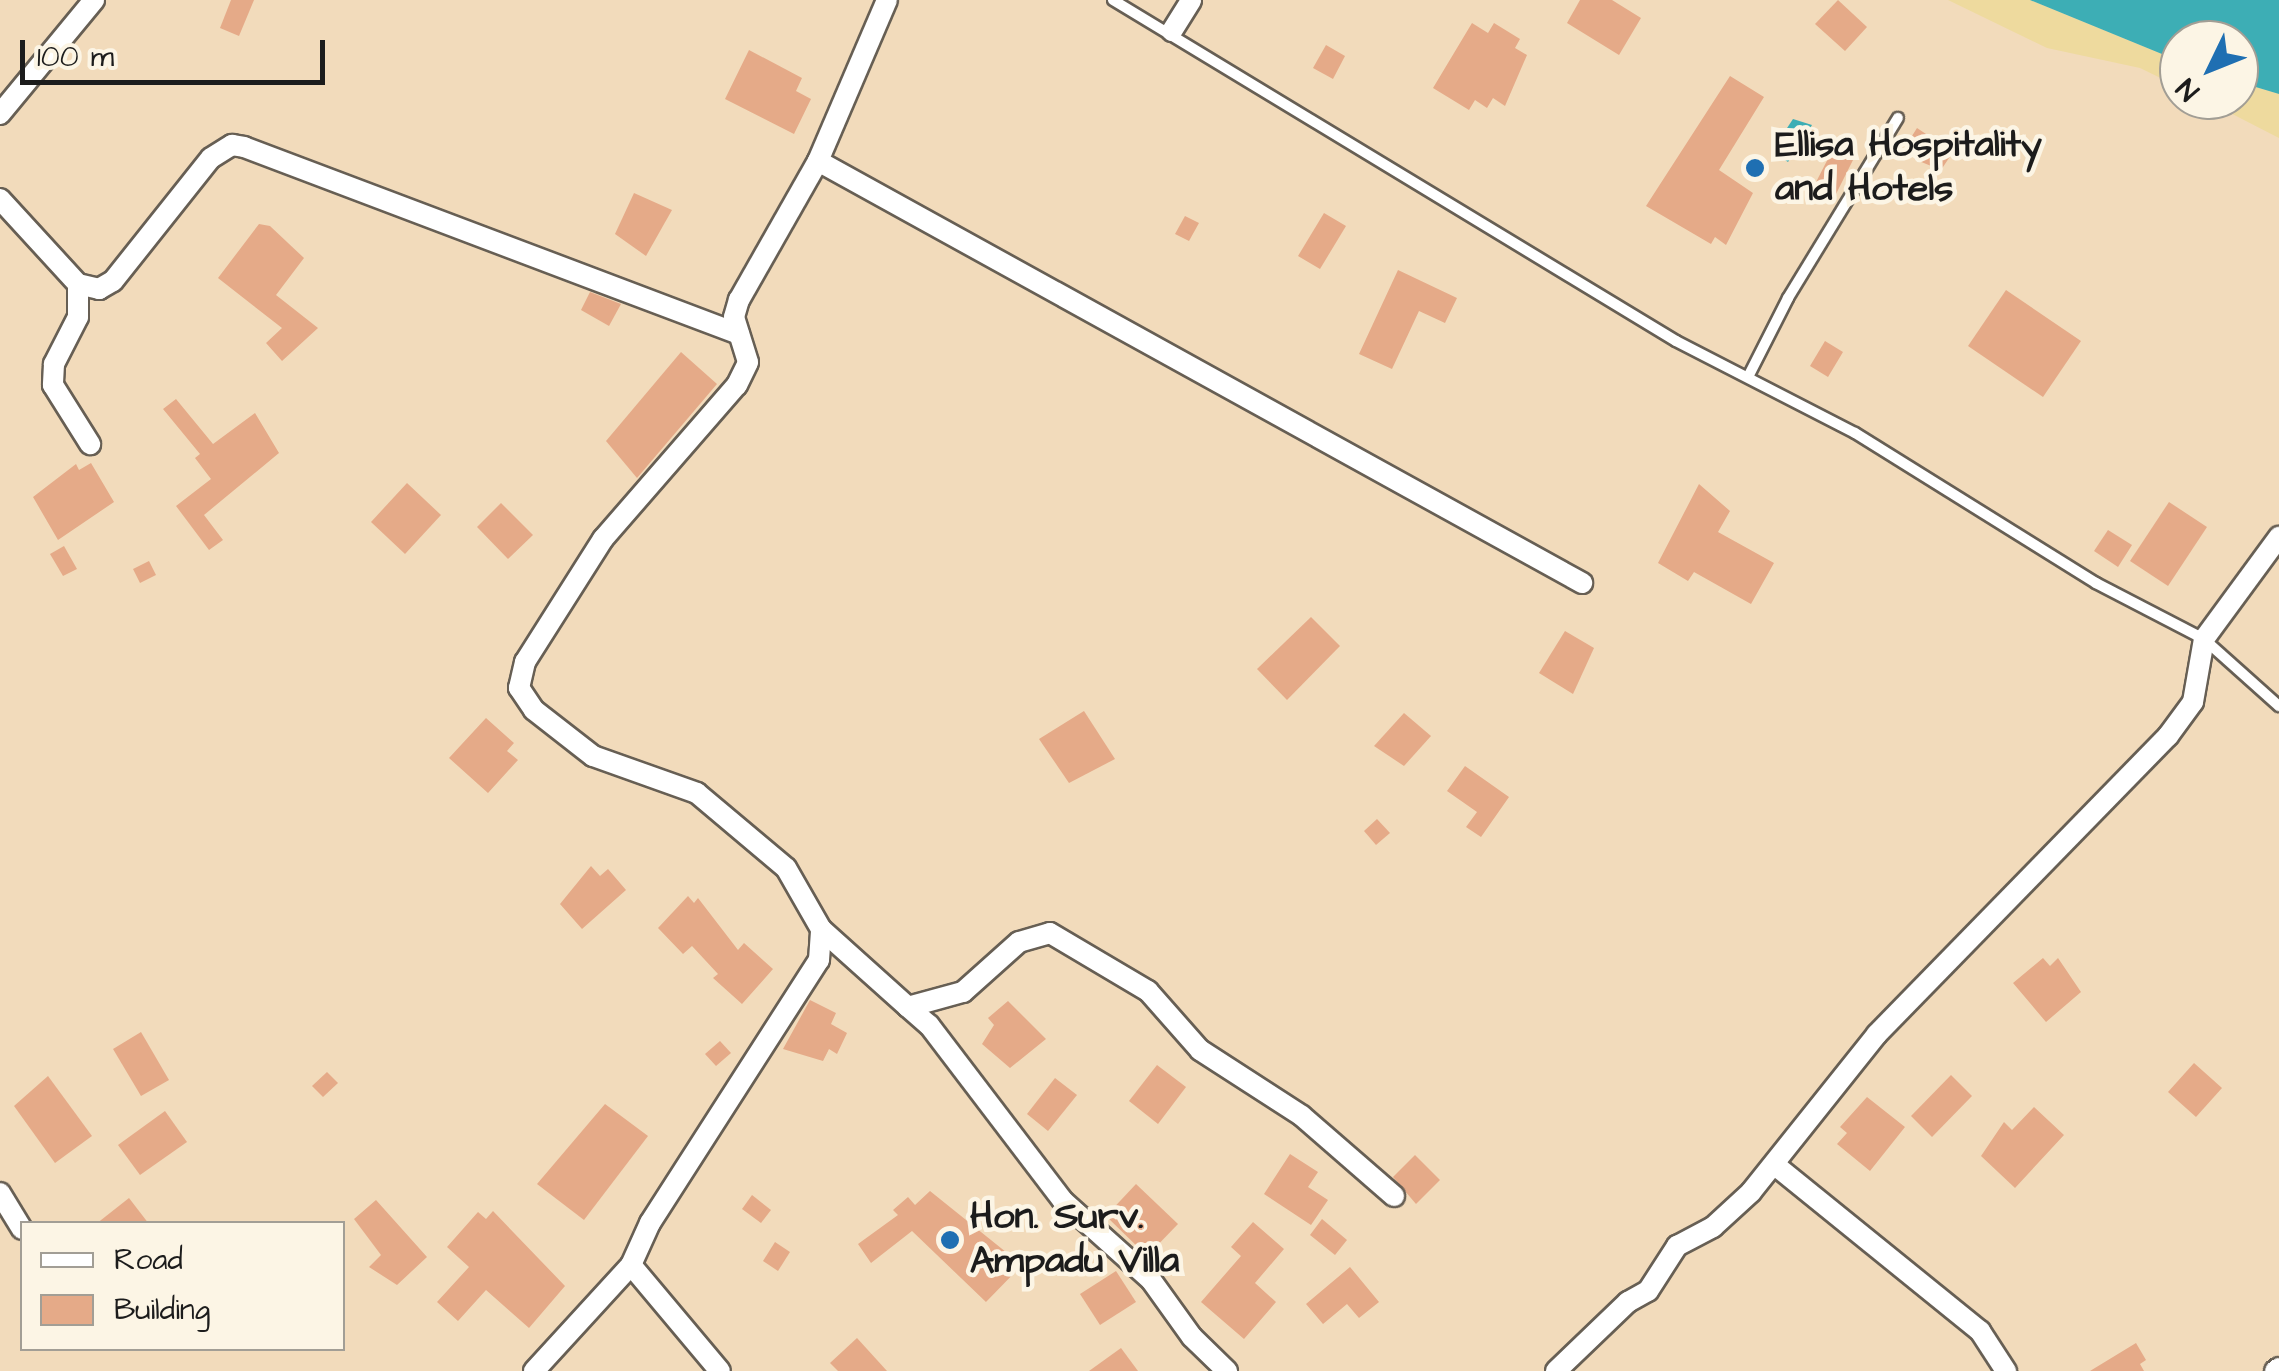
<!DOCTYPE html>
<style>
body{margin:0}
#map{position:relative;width:2279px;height:1371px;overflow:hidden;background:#f2dbbb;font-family:"Architects Daughter",sans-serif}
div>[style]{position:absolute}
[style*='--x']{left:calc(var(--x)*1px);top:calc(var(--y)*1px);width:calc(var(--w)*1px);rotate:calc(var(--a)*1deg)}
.sand>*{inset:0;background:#eeda9e}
.water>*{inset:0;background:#3daeb5}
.building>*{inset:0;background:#e5aa88}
.roads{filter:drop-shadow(2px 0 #675f54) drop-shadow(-2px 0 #675f54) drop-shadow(0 2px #675f54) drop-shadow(0 -2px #675f54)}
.lane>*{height:10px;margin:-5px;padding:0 5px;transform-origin:5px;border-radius:5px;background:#fff}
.street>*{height:20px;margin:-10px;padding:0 10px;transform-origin:10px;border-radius:10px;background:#fff}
.dots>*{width:28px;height:28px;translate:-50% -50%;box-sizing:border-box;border:5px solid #fcf5e5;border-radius:50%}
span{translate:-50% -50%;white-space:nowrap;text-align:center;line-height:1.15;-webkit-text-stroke:9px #fcf5e5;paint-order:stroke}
.poi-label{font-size:38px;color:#1c1c1c;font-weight:700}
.left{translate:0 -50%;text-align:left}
.legend{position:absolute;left:20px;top:1221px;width:325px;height:130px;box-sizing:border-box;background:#fcf5e5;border:2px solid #a29e95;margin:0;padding:12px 18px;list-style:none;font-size:30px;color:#1c1c1c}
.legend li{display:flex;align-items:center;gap:20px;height:50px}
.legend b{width:50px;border:2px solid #a29e95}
.north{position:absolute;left:2159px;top:20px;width:100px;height:100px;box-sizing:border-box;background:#fcf5e5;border:2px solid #a29e95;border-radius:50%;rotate:227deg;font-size:28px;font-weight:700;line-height:40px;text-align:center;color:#1c1c1c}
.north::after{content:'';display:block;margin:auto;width:35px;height:45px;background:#1f6fb2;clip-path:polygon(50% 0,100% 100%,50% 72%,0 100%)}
.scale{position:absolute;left:20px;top:40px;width:305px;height:45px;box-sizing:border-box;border:5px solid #1c1c1c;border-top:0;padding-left:12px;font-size:30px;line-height:35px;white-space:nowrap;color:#1c1c1c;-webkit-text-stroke:8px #fcf5e5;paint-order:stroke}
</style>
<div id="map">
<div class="sand">
<i style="clip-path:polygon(1948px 0,2030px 0,2179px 61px,2179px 87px,2140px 68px,2047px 48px)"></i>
<i style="clip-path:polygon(2239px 82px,2279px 94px,2279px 138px,2205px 100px,2239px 100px)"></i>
</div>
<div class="water">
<i style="clip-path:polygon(2030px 0,2279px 0,2279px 94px,2239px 82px,2239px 40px,2179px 40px,2179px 61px)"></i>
<i style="clip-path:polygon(1793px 119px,1812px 125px,1788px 162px,1772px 151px)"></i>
</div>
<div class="building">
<i style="clip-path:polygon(231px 0,254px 0,239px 36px,220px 28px)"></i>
<i style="clip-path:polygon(1580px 0,1612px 0,1641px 18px,1619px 55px,1567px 23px)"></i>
<i style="clip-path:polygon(1838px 0,1867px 27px,1845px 51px,1815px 24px)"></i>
<i style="clip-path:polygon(1472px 23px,1488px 33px,1494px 23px,1520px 39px,1515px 48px,1527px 55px,1505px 106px,1493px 98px,1487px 108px,1475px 100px,1469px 110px,1433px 88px)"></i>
<i style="clip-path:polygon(1326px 45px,1345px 56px,1333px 79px,1313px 68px)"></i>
<i style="clip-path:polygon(749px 50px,802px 78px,796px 91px,811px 99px,794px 134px,725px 99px)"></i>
<i style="clip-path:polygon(1730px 76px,1764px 97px,1719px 170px,1753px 193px,1726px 245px,1715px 237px,1711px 244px,1646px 206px)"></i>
<i style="clip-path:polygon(1917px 128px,1953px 152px,1941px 170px,1914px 159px,1917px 155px,1905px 147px)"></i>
<i style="clip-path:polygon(1836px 143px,1856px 154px,1832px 202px,1812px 190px)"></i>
<i style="clip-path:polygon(634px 193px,672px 210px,646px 256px,615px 234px)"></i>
<i style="clip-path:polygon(1324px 213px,1346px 226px,1320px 269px,1298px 256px)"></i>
<i style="clip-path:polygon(1185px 216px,1199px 223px,1189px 241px,1175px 234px)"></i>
<i style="clip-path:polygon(259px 224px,270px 226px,304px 258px,276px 295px,318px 328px,282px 361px,266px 343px,282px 328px,218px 278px)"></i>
<i style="clip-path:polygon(1398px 270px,1457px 298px,1445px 323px,1419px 311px,1392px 369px,1359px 354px)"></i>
<i style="clip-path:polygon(2006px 290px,2081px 341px,2043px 397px,1968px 346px)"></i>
<i style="clip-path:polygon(590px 292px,621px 304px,609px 326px,581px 310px)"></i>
<i style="clip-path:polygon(1825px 341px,1843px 352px,1828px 377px,1810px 366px)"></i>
<i style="clip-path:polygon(681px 352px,717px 384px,637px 478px,606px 441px)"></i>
<i style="clip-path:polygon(176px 399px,213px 444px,255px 413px,279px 453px,204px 515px,223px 540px,209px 550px,176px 506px,211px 479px,195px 458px,200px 454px,163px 409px)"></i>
<i style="clip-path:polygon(91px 463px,114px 502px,58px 540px,33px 497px,76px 464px,79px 470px)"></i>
<i style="clip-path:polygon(407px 483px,441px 515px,405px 554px,371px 522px)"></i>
<i style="clip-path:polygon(1699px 484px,1730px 511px,1718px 532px,1774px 563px,1751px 604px,1694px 572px,1688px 581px,1658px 563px)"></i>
<i style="clip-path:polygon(2169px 502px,2207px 527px,2168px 586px,2130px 561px)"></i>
<i style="clip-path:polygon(501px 503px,533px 535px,508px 559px,477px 527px)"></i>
<i style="clip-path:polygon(2108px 530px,2132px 545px,2118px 567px,2094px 551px)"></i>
<i style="clip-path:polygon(64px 546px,77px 569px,63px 576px,50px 554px)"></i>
<i style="clip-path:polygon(149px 561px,156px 575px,140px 583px,133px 569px)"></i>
<i style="clip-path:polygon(1311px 617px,1340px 646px,1287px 700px,1257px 669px)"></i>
<i style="clip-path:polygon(1565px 631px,1594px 648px,1573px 694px,1539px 673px)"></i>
<i style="clip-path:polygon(1084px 711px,1115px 759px,1069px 783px,1039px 739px)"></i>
<i style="clip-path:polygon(1404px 713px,1431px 736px,1404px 766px,1374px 746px)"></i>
<i style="clip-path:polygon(486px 718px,514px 743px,507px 751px,518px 760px,488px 793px,449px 758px)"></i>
<i style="clip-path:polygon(1465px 766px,1509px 797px,1481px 837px,1466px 827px,1477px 812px,1447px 791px)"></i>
<i style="clip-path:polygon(1377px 819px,1390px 833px,1376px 845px,1364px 831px)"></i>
<i style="clip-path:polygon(591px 866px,600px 876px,608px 869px,626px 890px,582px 929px,560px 904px)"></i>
<i style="clip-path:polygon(688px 896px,694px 903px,698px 898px,738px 950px,744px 943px,773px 969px,742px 1004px,713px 978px,718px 974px,692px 946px,683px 954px,658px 928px)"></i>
<i style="clip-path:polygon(2043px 958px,2050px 966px,2058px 958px,2081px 992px,2046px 1022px,2013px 983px)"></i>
<i style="clip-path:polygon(810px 1000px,836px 1013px,831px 1024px,847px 1033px,837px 1054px,829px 1049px,823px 1061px,783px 1049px)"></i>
<i style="clip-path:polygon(1008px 1001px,1046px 1039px,1010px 1068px,982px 1044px,994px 1025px,988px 1018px)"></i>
<i style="clip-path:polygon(141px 1032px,169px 1080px,141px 1096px,113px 1049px)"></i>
<i style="clip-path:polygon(720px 1041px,731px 1053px,716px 1066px,705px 1054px)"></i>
<i style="clip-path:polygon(2194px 1063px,2222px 1088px,2196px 1117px,2168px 1092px)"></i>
<i style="clip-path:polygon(1157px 1065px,1186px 1087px,1158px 1124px,1129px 1101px)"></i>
<i style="clip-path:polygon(327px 1072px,338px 1083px,323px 1097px,312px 1086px)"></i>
<i style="clip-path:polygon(1951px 1075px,1972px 1096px,1932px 1137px,1911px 1116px)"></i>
<i style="clip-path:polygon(48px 1076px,92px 1136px,55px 1163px,14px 1106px)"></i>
<i style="clip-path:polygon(1055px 1078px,1077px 1095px,1048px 1131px,1027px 1114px)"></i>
<i style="clip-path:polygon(1867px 1097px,1905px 1127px,1870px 1171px,1837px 1144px,1847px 1133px,1840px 1127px)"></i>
<i style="clip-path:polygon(605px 1104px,648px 1136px,584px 1220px,537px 1184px)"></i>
<i style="clip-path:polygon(2034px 1107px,2064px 1135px,2015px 1188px,1981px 1156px,2004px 1122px,2012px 1130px)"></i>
<i style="clip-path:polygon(165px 1111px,187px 1142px,140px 1175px,118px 1145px)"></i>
<i style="clip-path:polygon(1290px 1154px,1318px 1172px,1308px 1187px,1328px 1200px,1311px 1225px,1264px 1194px)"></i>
<i style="clip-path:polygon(1415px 1155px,1440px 1180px,1416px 1204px,1393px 1177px)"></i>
<i style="clip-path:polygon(1136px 1184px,1178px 1224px,1147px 1256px,1106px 1216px)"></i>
<i style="clip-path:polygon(930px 1191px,1022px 1265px,986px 1302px,912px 1231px,871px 1263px,858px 1244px,898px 1215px,893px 1210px,908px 1197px,915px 1205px)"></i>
<i style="clip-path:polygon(752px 1195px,771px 1210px,761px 1223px,742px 1209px)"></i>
<i style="clip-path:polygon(129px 1198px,149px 1224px,96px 1224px)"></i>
<i style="clip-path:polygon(376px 1200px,427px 1257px,397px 1285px,369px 1267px,381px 1255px,354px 1219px)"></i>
<i style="clip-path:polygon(493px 1211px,565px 1286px,529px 1328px,486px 1290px,458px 1321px,437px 1302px,469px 1267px,447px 1247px,478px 1212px,486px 1219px)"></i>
<i style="clip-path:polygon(1322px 1219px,1347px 1240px,1335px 1255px,1310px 1235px)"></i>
<i style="clip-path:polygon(1253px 1222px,1284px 1249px,1255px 1283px,1276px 1302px,1244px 1339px,1201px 1302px,1241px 1256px,1231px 1247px)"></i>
<i style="clip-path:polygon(775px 1242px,790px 1252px,778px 1271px,763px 1261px)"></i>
<i style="clip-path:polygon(1350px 1267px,1379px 1302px,1359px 1318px,1347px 1304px,1323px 1324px,1306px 1304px)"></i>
<i style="clip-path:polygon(1116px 1271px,1136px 1302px,1100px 1325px,1080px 1294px)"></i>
<i style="clip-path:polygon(857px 1338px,887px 1371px,838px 1371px,830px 1363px)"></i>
<i style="clip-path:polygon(2136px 1343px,2146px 1360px,2140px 1364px,2144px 1371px,2090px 1371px)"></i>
<i style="clip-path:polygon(1121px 1348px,1138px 1371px,1089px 1371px)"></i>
</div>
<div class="roads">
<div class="lane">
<i style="--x:1113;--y:0;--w:658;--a:31.2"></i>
<i style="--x:1676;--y:341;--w:201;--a:27.2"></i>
<i style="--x:1855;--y:433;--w:284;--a:31.9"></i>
<i style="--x:2096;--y:583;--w:122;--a:27.4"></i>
<i style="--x:2204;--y:639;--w:101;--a:41.8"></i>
<i style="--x:1748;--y:377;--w:89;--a:-63.1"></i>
<i style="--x:1788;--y:298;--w:211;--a:-58.6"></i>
</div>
<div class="street">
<i style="--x:1172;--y:31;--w:36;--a:-58"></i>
<i style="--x:0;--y:114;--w:148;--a:-50.5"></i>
<i style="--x:818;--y:161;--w:873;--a:28.91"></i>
<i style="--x:0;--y:199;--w:115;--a:47.5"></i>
<i style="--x:78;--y:284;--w:22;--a:13"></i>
<i style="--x:99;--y:289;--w:16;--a:-30"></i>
<i style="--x:113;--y:281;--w:157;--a:-51.5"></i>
<i style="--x:211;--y:158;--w:25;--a:-32"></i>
<i style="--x:232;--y:145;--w:12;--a:9"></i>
<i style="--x:244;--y:147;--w:529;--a:20.7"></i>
<i style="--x:78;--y:284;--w:33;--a:90"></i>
<i style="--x:78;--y:317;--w:53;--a:117.1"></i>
<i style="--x:54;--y:364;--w:21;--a:93"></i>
<i style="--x:53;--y:385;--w:70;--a:57.9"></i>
<i style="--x:821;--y:929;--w:117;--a:41.9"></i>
<i style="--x:908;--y:1007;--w:57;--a:-15.3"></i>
<i style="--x:963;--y:992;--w:75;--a:-41.8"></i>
<i style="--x:1019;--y:942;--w:32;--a:-16"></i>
<i style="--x:1050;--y:933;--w:114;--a:30.6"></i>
<i style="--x:1148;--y:991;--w:79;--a:48.6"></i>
<i style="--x:1200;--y:1050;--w:121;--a:32.9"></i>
<i style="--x:1302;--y:1116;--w:122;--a:41"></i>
<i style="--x:908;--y:1007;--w:28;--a:41"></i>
<i style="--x:929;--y:1025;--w:221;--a:52.7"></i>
<i style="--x:1063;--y:1201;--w:118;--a:41.9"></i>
<i style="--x:1151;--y:1280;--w:70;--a:54.3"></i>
<i style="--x:1192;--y:1337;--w:49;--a:44.2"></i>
<i style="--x:1775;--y:1165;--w:264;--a:39"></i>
<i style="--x:1980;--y:1331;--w:48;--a:57"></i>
<i style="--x:0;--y:1193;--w:42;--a:58.6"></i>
<i style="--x:631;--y:1265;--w:138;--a:50"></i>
<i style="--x:534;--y:1371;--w:144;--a:-47.5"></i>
<i style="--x:631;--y:1265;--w:46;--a:-65.7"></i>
<i style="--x:650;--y:1223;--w:313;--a:-57.3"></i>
<i style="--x:819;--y:960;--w:31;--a:-86"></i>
<i style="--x:821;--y:929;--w:70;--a:-119.8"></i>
<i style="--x:786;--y:868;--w:116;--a:-139.9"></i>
<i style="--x:697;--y:793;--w:110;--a:-160.4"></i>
<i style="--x:593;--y:756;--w:75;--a:-142.1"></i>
<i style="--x:534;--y:710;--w:27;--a:-124"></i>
<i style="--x:519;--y:688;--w:27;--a:-77"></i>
<i style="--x:525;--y:662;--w:146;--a:-57.6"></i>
<i style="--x:603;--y:539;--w:204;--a:-49"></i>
<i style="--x:737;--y:385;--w:25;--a:-64"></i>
<i style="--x:748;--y:362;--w:47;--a:-107.3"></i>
<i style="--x:734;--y:317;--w:18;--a:-74"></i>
<i style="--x:739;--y:300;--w:160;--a:-60.4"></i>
<i style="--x:818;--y:161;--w:175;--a:-66.8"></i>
<i style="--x:1556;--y:1371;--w:100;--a:-43.8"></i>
<i style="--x:1628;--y:1302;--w:23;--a:-29"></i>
<i style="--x:1648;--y:1291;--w:54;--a:-57.2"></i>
<i style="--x:1677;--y:1246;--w:41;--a:-27.8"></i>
<i style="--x:1713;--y:1227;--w:52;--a:-42.6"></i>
<i style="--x:1751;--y:1192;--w:202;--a:-51.4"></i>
<i style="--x:1877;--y:1034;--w:417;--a:-45.7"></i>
<i style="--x:2168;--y:736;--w:42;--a:-53.7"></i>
<i style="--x:2193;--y:702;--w:64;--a:-80.1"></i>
<i style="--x:2204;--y:639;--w:127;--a:-53.7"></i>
<i style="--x:2275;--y:1371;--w:5;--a:-37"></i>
</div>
</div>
<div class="dots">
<i style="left:1755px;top:168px;background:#1f6fb2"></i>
<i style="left:950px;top:1240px;background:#1f6fb2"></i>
</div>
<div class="poi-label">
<span class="left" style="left:1775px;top:168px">Ellisa Hospitality<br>and Hotels</span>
<span class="left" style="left:970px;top:1240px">Hon. Surv.<br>Ampadu Villa</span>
</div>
<ul class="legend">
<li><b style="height:12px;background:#fff"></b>Road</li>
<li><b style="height:28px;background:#e5aa88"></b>Building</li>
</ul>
<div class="north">N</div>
<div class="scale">100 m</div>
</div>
